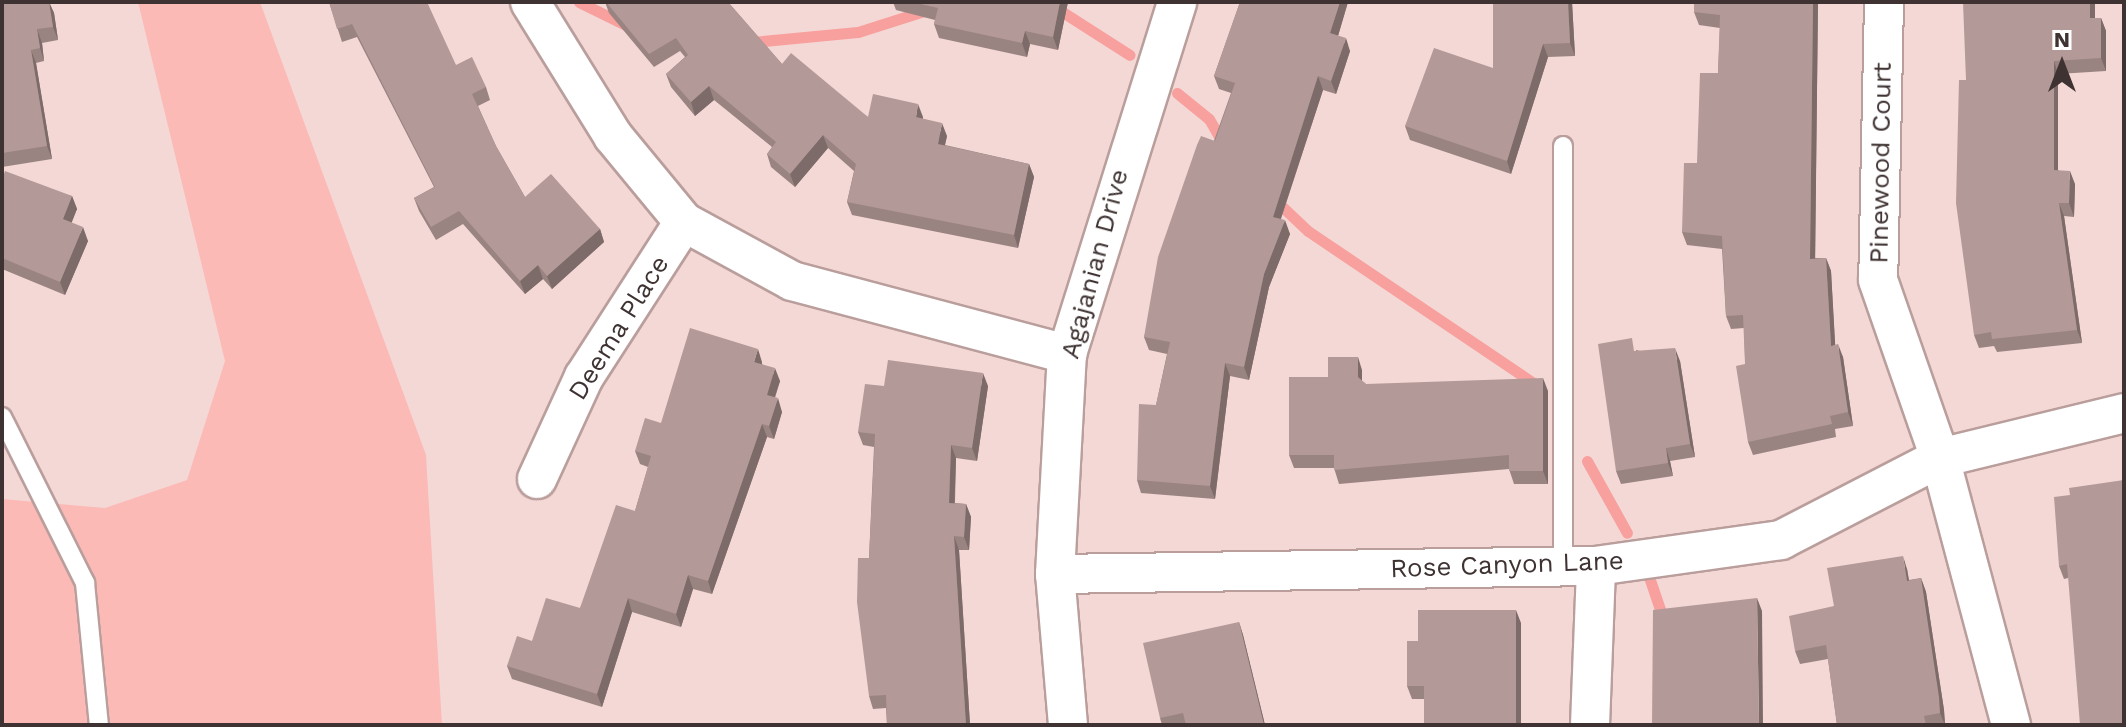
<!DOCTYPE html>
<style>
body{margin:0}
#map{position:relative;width:2126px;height:727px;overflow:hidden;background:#f4d8d6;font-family:"Work Sans",sans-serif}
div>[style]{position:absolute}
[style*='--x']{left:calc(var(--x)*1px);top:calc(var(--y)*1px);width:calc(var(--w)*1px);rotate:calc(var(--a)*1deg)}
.green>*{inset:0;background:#fcbab7}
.stream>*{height:11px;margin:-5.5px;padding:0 5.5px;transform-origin:5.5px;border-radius:5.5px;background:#f7a09d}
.roads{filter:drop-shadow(2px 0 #b99e9c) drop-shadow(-2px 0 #b99e9c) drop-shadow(0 2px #b99e9c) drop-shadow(0 -2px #b99e9c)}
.service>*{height:18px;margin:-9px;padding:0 9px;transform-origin:9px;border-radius:9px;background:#fff}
.minor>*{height:38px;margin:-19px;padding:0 19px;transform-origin:19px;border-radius:19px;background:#fff}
.wall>*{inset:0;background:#9a8482}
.shaded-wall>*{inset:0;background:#7d6b6a}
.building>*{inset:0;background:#b39997}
span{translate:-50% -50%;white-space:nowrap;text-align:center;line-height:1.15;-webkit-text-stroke:6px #fff;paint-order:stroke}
.street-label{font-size:26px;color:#3e3332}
.frame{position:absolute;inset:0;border:4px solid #3e3332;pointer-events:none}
.north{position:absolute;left:2022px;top:24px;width:80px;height:80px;-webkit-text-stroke:6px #fff;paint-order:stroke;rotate:0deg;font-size:22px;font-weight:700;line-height:32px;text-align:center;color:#3e3332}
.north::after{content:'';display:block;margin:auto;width:28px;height:36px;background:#3e3332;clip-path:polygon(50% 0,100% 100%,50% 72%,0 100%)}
</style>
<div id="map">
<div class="green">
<i style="clip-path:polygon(138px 2px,260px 2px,426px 455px,442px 725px,2px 725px,2px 499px,105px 508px,187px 480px,225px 361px)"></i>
</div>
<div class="stream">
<i style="--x:579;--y:2;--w:59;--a:26.1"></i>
<i style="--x:1047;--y:2;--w:98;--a:32.6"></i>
<i style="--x:752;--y:42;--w:106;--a:-5.4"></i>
<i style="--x:858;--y:32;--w:99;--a:-17.7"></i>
<i style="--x:1177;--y:93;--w:41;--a:39.1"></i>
<i style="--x:1209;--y:119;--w:30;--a:60"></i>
<i style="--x:1273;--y:198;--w:48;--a:43.3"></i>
<i style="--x:1308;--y:231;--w:279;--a:34"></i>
<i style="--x:1587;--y:461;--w:82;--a:60.9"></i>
<i style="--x:1645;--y:565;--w:59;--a:71.3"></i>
</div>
<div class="roads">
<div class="service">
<i style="--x:1563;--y:146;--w:420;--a:90"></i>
<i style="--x:2;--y:417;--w:186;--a:63.4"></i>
<i style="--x:85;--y:583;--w:143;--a:84.4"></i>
</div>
<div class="minor">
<i style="--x:530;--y:2;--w:158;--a:58.2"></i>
<i style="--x:613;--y:136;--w:112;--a:50.5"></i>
<i style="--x:684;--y:222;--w:123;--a:28.6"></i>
<i style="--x:792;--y:281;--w:285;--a:14.9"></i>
<i style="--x:1884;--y:2;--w:278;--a:91.2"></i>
<i style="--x:1878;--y:280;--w:188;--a:70.8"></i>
<i style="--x:1940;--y:458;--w:276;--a:75.1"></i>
<i style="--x:537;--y:479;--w:112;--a:-65.3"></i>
<i style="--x:584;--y:377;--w:184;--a:-57.2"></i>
<i style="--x:1055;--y:574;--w:541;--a:-0.85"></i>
<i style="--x:1596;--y:566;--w:187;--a:-8"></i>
<i style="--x:1781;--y:540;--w:179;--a:-27.3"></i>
<i style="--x:1940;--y:458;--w:189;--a:-13.7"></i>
<i style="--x:1068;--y:725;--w:152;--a:-94.9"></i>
<i style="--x:1055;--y:574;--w:220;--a:-86.9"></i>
<i style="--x:1067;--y:354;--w:369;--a:-72.6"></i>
<i style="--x:1590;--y:725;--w:159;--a:-87.8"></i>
</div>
</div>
<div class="wall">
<i style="clip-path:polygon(2px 2px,49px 2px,54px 13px,58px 40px,42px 43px,44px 61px,36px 63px,52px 159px,2px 167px)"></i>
<i style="clip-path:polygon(329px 2px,456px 65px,486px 87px,490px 100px,478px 106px,496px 146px,525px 197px,600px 229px,604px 242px,552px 289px,543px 279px,525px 294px,463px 224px,436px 240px,419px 211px,414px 198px,434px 187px,357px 37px,342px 42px)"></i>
<i style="clip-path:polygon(605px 2px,728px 2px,782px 64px,868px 117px,923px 117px,923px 119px,947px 136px,945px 145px,1029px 164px,1034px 177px,1018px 248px,852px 215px,847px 202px,854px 171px,828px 148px,795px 187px,771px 167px,767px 154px,772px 147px,714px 100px,695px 116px,671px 87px,666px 74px,685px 57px,680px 51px,654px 67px,609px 13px)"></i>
<i style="clip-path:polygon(893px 2px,1068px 2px,1058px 50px,1030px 44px,1027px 57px,939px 38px,934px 24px,935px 20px,896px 10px)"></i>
<i style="clip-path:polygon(1240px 2px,1348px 2px,1338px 36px,1350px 51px,1336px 94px,1323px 90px,1281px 219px,1290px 234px,1269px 287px,1249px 380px,1230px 376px,1215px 499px,1141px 493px,1137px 480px,1156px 405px,1167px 354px,1149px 350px,1144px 337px,1231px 93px,1219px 89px,1214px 76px)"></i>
<i style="clip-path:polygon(1572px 2px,1575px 56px,1548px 57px,1511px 174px,1410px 140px,1405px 126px,1493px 68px)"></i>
<i style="clip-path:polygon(1694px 2px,1818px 2px,1815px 258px,1826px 258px,1831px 271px,1835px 345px,1843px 357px,1853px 426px,1835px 429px,1836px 437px,1753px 455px,1748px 442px,1744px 328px,1731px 329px,1726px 316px,1722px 249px,1687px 245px,1682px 232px,1718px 73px,1720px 28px,1699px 25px,1694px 12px)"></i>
<i style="clip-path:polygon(2095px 2px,2095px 18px,2101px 18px,2106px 31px,2106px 71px,2058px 74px,2058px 170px,2075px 184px,2074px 217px,2064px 216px,2082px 343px,1997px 352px,1994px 346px,1979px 348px,1974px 335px,1966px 80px)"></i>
<i style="clip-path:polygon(2px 179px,72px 196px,77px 209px,71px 223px,88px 241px,65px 295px,2px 269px)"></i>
<i style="clip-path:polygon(1636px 350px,1680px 361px,1695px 457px,1670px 461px,1673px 476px,1621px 484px,1616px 471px)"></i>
<i style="clip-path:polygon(762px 362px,762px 364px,780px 381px,775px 398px,782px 412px,774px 439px,767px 437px,712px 594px,693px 589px,681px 627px,632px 612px,602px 707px,512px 679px,507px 666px,532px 641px,580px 608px,635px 511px,648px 467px,640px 464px,635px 451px,661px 423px)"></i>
<i style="clip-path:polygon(1362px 370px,1362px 381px,1366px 384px,1548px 391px,1548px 484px,1514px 484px,1509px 469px,1339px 484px,1334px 468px,1294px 468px,1289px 455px,1328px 377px)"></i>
<i style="clip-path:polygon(884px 386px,988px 386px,977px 461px,956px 458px,955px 503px,966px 504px,971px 517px,969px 550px,959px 550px,970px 725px,887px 725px,886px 708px,873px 709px,869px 696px,869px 558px,874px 447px,863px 445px,858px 432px)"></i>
<i style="clip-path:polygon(2124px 480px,2068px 578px,2064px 579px,2059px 566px,2070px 495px)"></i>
<i style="clip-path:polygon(1907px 569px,1909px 580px,1921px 578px,1926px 592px,1944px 710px,1945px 725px,1837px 725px,1828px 659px,1800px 664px,1795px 651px,1834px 606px)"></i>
<i style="clip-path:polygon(1239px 622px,1243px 635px,1265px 725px,1162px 725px,1160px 718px)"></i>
<i style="clip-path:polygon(1521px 623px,1424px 699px,1412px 699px,1407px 686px,1418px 641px)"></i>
</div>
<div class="shaded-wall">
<i style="clip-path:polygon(49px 2px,54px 13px,58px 40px,53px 27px)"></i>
<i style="clip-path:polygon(1060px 2px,1068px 2px,1058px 50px,1053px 37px)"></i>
<i style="clip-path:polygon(1340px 2px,1348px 2px,1335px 46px,1330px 33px)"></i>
<i style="clip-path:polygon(1568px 2px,1572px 2px,1575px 56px,1570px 43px)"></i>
<i style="clip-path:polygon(1813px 2px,1818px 2px,1815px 272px,1810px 259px)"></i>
<i style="clip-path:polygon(2090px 2px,2095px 2px,2095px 31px,2090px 18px)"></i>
<i style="clip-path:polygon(2101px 18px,2106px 31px,2106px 71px,2101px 58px)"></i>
<i style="clip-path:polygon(37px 29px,42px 43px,44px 61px,40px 48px)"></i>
<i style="clip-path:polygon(1025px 31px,1030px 44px,1027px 57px,1022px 43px)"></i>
<i style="clip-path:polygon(1346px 38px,1350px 51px,1336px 94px,1331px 81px)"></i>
<i style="clip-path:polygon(1543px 44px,1548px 57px,1511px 174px,1507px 161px)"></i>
<i style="clip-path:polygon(31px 50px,36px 63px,52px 159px,47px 146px)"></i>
<i style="clip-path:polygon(2054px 61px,2058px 74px,2058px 183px,2054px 170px)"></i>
<i style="clip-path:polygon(1318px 76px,1323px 90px,1277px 230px,1273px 217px)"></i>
<i style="clip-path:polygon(709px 86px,714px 100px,695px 116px,691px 102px)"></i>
<i style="clip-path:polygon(918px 104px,923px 117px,920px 130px,916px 117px)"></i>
<i style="clip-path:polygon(942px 123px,947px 136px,942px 157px,938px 144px)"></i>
<i style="clip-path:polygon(823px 135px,828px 148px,795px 187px,790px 174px)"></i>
<i style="clip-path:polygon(1029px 164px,1034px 177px,1018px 248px,1014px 235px)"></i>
<i style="clip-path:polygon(2070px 171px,2075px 184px,2074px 217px,2069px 203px)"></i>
<i style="clip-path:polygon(72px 196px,77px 209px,68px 232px,63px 219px)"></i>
<i style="clip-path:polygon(2059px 203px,2064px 216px,2082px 343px,2077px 330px)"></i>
<i style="clip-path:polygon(1285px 220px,1290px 234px,1269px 287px,1249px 380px,1244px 367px,1264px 274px)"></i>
<i style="clip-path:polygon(83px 227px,88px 241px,65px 295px,60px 282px)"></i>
<i style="clip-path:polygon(600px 229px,604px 242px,552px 289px,547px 276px)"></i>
<i style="clip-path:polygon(1826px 258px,1831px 271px,1836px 359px,1831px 346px)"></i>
<i style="clip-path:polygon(538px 265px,543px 279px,525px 294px,520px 281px)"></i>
<i style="clip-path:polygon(1838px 344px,1843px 357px,1853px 426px,1848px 412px)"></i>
<i style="clip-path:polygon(1675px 348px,1680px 361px,1695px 457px,1690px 444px)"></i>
<i style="clip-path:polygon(758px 349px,762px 362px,759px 375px,754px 362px)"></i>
<i style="clip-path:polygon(1358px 357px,1362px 370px,1362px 391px,1358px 377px)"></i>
<i style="clip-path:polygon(1225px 363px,1230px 376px,1215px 499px,1210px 486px)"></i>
<i style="clip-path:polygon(775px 368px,780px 381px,771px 408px,767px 395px)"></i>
<i style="clip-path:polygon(983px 373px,988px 386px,977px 461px,972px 448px)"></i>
<i style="clip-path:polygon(1543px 378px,1548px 391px,1548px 484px,1543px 471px)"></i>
<i style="clip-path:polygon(778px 398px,782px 412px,774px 439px,769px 426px)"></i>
<i style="clip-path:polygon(762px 424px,767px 437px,712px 594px,708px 581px)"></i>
<i style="clip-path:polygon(951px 445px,956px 458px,954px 516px,949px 503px)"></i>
<i style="clip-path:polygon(1666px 448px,1670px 461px,1673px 476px,1668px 463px)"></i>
<i style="clip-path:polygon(966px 504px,971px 517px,969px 550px,964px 537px)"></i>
<i style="clip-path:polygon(954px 536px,959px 550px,970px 725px,966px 725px)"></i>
<i style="clip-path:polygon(1903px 556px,1907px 569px,1911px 594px,1907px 581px)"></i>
<i style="clip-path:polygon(688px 575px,693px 589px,681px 627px,676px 614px)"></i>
<i style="clip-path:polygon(1921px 578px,1926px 592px,1944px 710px,1945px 725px,1940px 713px)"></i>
<i style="clip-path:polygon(628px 598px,632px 612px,602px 707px,597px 694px)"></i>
<i style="clip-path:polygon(1757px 598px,1762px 611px,1763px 725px,1759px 725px)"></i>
<i style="clip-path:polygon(1516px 610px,1521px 623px,1521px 725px,1516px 725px)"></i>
<i style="clip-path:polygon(1239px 622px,1243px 635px,1265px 725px,1264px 725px)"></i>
</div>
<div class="building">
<i style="clip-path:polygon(2px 2px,49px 2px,53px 27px,37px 29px,40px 48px,31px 50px,47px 146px,2px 153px)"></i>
<i style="clip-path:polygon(329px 2px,427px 2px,456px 65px,472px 57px,486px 87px,472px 94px,496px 146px,525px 197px,551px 174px,600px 229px,547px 276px,538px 265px,520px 281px,459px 211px,431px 227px,414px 198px,435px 187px,352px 24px,337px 29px)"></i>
<i style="clip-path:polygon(606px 2px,728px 2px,782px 64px,791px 53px,868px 117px,873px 94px,918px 104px,916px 117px,942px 123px,938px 144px,1029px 164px,1014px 235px,847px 202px,856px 164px,823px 135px,790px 174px,767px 154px,776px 142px,709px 86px,691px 102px,666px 74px,688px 55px,676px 38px,649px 54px)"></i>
<i style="clip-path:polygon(912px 2px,1060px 2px,1053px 37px,1025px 31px,1022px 43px,934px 24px,938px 8px)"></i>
<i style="clip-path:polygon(1240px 2px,1340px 2px,1330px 33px,1346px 38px,1331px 81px,1318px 76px,1273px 217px,1285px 220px,1264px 274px,1244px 367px,1225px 363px,1210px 486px,1137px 480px,1139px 404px,1156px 405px,1170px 342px,1144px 337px,1158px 257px,1197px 145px,1201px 136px,1215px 141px,1235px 83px,1214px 76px)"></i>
<i style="clip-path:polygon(1493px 2px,1568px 2px,1570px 43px,1543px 44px,1507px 161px,1405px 126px,1434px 48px,1493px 68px)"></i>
<i style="clip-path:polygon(1694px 2px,1813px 2px,1810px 259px,1826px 258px,1831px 346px,1838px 344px,1848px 412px,1830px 416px,1832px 424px,1748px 442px,1736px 366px,1745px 364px,1743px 315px,1726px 316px,1722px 236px,1682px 232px,1684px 163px,1697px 163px,1700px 73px,1718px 73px,1720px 15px,1694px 12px)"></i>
<i style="clip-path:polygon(1963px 2px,2090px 2px,2090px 18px,2101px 18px,2101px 58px,2054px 61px,2054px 170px,2070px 171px,2069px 203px,2059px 203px,2077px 330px,1992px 339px,1991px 332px,1974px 335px,1956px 203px,1959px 80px,1966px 80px)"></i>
<i style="clip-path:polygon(5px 171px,72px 196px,63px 219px,83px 227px,60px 282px,2px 258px,2px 179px)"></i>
<i style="clip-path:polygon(690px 328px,758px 349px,754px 362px,775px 368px,767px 395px,778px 398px,769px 426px,762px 424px,708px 581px,688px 575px,676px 614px,628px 598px,597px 694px,507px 666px,517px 636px,532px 641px,546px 598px,580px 608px,616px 505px,635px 511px,651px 456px,635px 451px,645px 418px,661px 423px)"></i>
<i style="clip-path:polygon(1632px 338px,1634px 351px,1675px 348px,1690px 444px,1666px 448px,1668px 463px,1616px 471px,1598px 344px)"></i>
<i style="clip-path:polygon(1328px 357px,1358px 357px,1358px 377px,1366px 384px,1543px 378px,1543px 471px,1509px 471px,1509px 455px,1334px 470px,1334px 455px,1289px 455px,1289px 377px,1328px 377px)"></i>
<i style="clip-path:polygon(888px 360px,983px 373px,972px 448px,951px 445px,949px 503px,966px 504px,964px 537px,954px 536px,966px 725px,887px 725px,886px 695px,869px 696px,857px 602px,858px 558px,869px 558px,875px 434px,858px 432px,865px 384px,884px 386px)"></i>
<i style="clip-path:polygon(2124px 480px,2124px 725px,2080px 725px,2067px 564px,2059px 566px,2054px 497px,2070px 495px,2069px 488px)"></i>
<i style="clip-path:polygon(1903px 556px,1907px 581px,1921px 578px,1939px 697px,1940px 713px,1924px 716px,1926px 725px,1837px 725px,1826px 645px,1795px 651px,1789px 616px,1834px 606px,1827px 568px)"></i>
<i style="clip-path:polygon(1757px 598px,1759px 725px,1652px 725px,1653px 610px)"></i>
<i style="clip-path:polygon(1418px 610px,1516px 610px,1516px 725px,1424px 725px,1424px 686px,1407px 686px,1407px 641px,1418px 641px)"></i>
<i style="clip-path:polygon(1239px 622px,1264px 725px,1186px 725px,1183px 713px,1160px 718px,1143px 643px)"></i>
</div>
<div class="street-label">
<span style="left:1881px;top:163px;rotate:-89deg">Pinewood Court</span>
<span style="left:1095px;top:264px;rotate:-75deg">Agajanian Drive</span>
<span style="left:619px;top:328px;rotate:-58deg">Deema Place</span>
<span style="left:1507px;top:565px;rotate:-2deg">Rose Canyon Lane</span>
</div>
<div class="frame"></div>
<div class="north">N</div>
</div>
